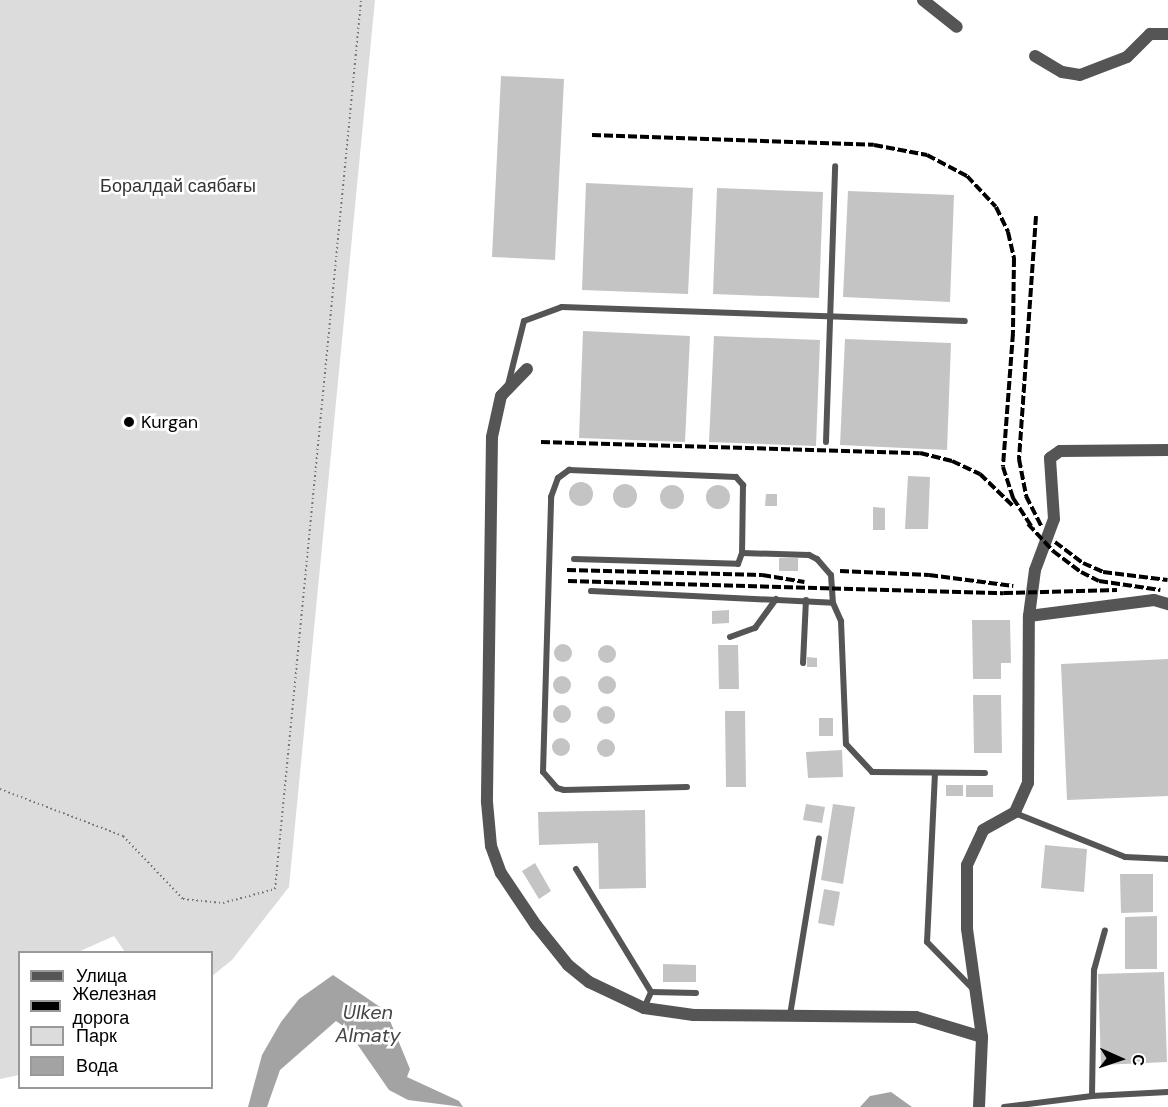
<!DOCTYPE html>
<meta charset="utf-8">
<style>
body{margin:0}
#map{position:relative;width:1168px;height:1107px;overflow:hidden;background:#fff;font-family:"DM Sans",sans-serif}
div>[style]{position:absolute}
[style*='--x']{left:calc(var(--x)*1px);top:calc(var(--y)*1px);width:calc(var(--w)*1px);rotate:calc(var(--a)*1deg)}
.green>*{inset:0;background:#dcdcdc}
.water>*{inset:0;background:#a3a3a3}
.building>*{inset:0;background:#c4c4c4}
.round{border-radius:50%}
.path>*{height:2px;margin-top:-1px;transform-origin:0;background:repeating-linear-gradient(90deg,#777 0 1.5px,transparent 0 4.5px)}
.lane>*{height:6px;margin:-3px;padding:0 3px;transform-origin:3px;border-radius:3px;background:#555}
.street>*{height:12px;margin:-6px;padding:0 6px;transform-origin:6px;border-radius:6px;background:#555}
.rail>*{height:4px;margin-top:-2px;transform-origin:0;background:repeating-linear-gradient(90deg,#000 0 9px,transparent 0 12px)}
.dots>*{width:16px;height:16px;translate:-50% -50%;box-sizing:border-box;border:3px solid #fff;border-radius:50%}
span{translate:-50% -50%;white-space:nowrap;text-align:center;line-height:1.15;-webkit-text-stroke:5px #fff;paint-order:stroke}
.park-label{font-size:18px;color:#333}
.poi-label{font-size:18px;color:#000}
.left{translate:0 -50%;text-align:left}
.water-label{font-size:20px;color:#444;font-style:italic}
.legend{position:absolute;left:18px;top:951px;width:195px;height:138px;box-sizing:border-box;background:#fff;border:2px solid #999;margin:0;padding:8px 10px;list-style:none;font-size:18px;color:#000}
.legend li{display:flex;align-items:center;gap:12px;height:30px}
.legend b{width:30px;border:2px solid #999}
.north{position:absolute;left:1090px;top:1029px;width:60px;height:60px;-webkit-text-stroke:4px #fff;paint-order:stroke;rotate:93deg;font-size:16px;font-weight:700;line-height:24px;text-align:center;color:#000}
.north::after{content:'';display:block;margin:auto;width:21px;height:27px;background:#000;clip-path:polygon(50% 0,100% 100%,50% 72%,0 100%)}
</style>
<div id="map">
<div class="green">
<i style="clip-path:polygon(0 0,375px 0,289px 887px,232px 960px,212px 976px,212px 952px,125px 952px,114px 936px,78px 952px,20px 952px,19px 1075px,0 1079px)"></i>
</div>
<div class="water">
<i style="clip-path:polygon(333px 975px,386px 1011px,410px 1069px,407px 1077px,459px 1101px,463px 1107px,408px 1100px,389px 1090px,346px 1028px,336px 1021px,280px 1070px,267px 1107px,248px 1107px,262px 1055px,281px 1022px,299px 999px)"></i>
<i style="clip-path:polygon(891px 1092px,912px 1107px,860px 1107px,870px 1096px)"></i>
</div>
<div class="building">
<i style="clip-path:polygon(501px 76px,564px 79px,555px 260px,492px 257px)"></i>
<i style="clip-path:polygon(586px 183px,693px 188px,688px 294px,582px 290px)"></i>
<i style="clip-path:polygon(717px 188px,823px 192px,819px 298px,713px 294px)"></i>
<i style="clip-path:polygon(848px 191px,954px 195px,950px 302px,843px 297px)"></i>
<i style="clip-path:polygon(583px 331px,690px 336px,685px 442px,579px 438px)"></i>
<i style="clip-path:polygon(714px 336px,820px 340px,816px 446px,709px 442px)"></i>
<i style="clip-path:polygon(845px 339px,951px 343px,947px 450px,840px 445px)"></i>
<i style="clip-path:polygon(908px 476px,930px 477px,928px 529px,905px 529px)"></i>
<i class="round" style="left:569px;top:482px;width:24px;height:24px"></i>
<i class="round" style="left:613px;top:484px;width:24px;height:24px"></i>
<i class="round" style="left:706px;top:485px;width:24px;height:24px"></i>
<i class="round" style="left:660px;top:485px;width:24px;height:24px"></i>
<i style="clip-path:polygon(766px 494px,777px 494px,777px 506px,765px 506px)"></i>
<i style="clip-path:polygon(873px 507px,885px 508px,885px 530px,873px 530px)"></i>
<i style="clip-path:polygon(779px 558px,798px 558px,798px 571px,779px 571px)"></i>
<i style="clip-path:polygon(729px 610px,729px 623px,712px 624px,712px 611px)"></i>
<i style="clip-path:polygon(972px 620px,1010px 620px,1011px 663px,1001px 663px,1001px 679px,973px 679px)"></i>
<i class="round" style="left:554px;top:644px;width:18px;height:18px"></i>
<i style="clip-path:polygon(718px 645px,738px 645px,739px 689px,719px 689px)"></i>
<i class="round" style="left:598px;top:645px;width:18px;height:18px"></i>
<i style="clip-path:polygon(807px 657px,817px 658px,817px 667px,807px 667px)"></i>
<i style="clip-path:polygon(1168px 659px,1168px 796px,1067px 800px,1061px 664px)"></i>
<i class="round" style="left:553px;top:676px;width:18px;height:18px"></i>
<i class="round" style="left:598px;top:676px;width:18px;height:18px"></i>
<i style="clip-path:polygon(973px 695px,1001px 695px,1002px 753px,974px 753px)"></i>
<i class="round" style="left:553px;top:705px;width:18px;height:18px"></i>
<i class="round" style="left:597px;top:706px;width:18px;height:18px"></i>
<i style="clip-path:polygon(725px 711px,745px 711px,746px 787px,726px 787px)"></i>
<i style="clip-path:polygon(819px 718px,833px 718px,833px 736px,819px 736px)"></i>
<i class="round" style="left:552px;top:738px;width:18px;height:18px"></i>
<i class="round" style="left:597px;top:739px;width:18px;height:18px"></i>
<i style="clip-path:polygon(842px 750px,843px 777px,808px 778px,806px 752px)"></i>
<i style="clip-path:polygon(946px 785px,963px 785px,963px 796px,946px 796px)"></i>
<i style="clip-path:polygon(966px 785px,993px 785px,993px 797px,966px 797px)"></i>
<i style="clip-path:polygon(806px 804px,825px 807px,822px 823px,803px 820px)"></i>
<i style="clip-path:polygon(833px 804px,855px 807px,843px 884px,821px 880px)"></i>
<i style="clip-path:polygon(645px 810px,646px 888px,599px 889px,598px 843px,539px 845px,538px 812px)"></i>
<i style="clip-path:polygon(1045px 845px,1087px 849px,1084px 892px,1041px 888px)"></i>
<i style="clip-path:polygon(535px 863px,551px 891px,539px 899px,522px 871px)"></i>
<i style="clip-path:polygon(1120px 874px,1153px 874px,1153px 912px,1121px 913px)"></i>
<i style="clip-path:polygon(824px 889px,840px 892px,834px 926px,818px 923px)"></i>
<i style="clip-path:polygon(1157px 916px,1157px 969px,1125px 969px,1125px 917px)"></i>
<i style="clip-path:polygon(663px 964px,696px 965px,696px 982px,663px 982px)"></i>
<i style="clip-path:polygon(1164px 972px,1167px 1062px,1101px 1065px,1098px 974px)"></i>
</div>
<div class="path">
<i style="--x:0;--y:789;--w:132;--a:20.9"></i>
<i style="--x:123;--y:836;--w:87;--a:46.4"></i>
<i style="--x:183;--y:899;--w:40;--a:5.7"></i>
<i style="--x:223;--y:903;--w:54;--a:-15.1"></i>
<i style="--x:275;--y:889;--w:893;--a:-84.47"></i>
</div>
<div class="lane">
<i style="--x:508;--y:385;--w:66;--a:-76"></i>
<i style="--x:524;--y:321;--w:40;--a:-20.2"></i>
<i style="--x:562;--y:307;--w:403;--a:2"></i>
<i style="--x:826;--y:442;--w:276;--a:-88.1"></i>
<i style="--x:574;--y:559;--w:164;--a:1.7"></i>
<i style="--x:738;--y:564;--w:12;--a:-70"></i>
<i style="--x:591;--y:591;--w:242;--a:2.8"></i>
<i style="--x:833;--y:603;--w:20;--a:66"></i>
<i style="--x:841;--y:621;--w:123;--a:87.7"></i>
<i style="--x:846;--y:744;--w:38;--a:47"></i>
<i style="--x:872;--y:772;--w:113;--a:0.5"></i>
<i style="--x:730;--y:637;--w:27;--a:-20"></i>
<i style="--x:755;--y:628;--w:36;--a:-54"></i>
<i style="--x:803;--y:663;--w:63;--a:-87.3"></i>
<i style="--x:935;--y:773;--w:169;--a:92.7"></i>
<i style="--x:927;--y:942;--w:67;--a:45.6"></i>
<i style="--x:687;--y:787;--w:123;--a:178.6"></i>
<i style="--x:564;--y:790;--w:7;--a:-164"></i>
<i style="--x:557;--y:788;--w:21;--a:-131"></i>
<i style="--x:543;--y:772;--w:275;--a:-88.3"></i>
<i style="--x:551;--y:497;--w:20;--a:-70"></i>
<i style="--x:558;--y:478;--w:14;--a:-36"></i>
<i style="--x:569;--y:470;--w:167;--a:2.4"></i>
<i style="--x:736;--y:477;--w:11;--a:49"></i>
<i style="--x:743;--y:485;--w:68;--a:90.8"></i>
<i style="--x:742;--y:553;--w:67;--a:1.7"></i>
<i style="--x:809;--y:555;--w:9;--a:27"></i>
<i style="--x:817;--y:559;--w:21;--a:49"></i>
<i style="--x:831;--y:575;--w:28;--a:86"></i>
<i style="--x:1015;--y:813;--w:118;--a:21.8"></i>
<i style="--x:1125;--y:857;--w:43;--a:2.7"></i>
<i style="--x:576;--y:869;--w:144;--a:58.6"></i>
<i style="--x:644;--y:1008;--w:17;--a:-66"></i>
<i style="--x:651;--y:992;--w:45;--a:1.3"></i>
<i style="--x:790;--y:1015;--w:179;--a:-80.7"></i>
<i style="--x:1092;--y:1096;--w:126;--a:-89.1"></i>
<i style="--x:1094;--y:970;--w:41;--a:-74.6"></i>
<i style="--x:1004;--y:1107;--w:89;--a:-7.1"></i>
<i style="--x:1092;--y:1096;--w:76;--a:-3"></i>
</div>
<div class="street">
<i style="--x:923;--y:0;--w:43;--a:38.5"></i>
<i style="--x:1035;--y:56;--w:31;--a:31"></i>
<i style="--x:1062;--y:72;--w:18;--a:9"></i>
<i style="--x:1080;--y:75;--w:50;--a:-21"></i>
<i style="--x:1127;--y:57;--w:33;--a:-45"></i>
<i style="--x:1150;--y:34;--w:18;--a:0"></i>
<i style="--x:527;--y:369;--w:37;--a:134"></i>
<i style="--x:501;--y:396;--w:42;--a:102.4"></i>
<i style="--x:492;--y:437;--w:365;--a:90.8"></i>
<i style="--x:487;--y:802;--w:44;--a:84.8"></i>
<i style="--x:491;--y:846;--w:29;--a:70"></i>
<i style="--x:501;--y:873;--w:63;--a:56.1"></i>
<i style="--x:536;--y:925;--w:51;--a:51.3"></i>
<i style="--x:568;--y:965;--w:27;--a:39"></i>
<i style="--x:589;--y:982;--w:61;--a:25.3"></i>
<i style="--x:644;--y:1008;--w:50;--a:8"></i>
<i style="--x:694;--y:1015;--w:222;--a:0.5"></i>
<i style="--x:916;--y:1017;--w:69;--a:16.9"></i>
<i style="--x:1029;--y:616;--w:126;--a:-7.3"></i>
<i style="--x:1154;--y:600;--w:15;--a:16"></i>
<i style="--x:979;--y:1107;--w:70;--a:-87.5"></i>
<i style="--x:982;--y:1037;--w:109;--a:-97.9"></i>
<i style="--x:967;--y:929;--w:64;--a:-90"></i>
<i style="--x:967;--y:865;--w:38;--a:-65"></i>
<i style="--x:983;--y:830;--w:37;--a:-29"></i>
<i style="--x:1015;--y:812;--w:32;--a:-66"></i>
<i style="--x:1028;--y:783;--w:167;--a:-89.7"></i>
<i style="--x:1029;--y:616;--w:46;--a:-82.6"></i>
<i style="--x:1035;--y:570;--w:54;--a:-69.6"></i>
<i style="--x:1054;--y:519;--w:61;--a:-93.8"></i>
<i style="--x:1050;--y:458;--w:12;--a:-35"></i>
<i style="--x:1060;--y:451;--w:108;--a:-0.5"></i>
</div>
<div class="rail">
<i style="--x:592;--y:135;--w:282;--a:2"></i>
<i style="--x:874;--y:145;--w:54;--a:10.7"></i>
<i style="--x:927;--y:155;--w:45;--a:27.7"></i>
<i style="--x:967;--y:176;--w:42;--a:46.9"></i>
<i style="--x:996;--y:207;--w:28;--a:64"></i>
<i style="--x:1008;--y:232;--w:27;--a:77"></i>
<i style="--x:1014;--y:258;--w:75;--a:90.8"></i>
<i style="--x:1013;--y:333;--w:134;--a:94.3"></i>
<i style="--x:1003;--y:467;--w:33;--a:72"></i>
<i style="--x:1013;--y:498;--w:37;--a:57"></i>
<i style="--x:1036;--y:216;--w:244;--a:94"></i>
<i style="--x:1019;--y:459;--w:38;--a:79"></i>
<i style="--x:1026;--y:496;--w:34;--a:63"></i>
<i style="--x:541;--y:442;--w:379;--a:1.7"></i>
<i style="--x:920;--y:453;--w:33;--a:14"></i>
<i style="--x:952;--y:461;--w:31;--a:25"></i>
<i style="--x:980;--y:474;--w:46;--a:44.1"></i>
<i style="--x:1028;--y:524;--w:37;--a:47"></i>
<i style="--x:1053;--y:551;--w:35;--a:37"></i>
<i style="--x:1081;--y:572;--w:20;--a:27"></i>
<i style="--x:1099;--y:581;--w:62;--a:8.4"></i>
<i style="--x:1055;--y:542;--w:35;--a:37"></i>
<i style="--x:1083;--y:563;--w:22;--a:24"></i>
<i style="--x:1103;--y:572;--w:65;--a:7"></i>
<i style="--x:567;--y:570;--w:195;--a:1.5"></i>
<i style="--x:762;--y:575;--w:43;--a:9.5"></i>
<i style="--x:840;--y:571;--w:89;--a:2.6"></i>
<i style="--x:929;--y:575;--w:85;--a:7.5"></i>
<i style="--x:568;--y:581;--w:436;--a:1.6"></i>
<i style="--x:1004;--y:593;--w:113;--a:-1.5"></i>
</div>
<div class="dots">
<i style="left:129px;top:422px;background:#000"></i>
</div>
<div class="park-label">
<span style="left:178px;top:186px">Боралдай саябағы</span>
</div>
<div class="poi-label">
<span class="left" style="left:141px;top:422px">Kurgan</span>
</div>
<div class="water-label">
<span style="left:368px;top:1024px">Ulken<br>Almaty</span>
</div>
<ul class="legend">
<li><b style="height:8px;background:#555"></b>Улица</li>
<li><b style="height:8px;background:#000"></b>Железная дорога</li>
<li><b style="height:16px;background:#dcdcdc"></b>Парк</li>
<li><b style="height:16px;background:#a3a3a3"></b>Вода</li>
</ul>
<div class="north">С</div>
</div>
